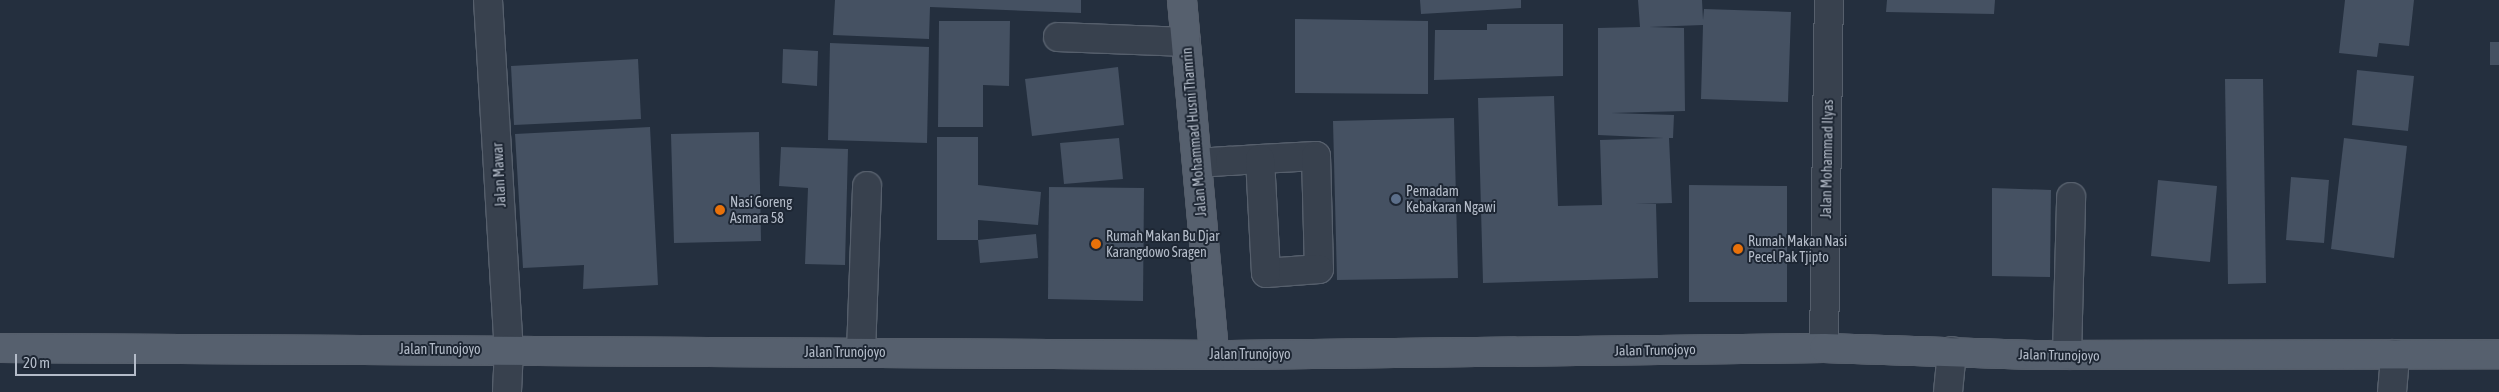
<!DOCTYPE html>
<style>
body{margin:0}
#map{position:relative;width:2499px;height:392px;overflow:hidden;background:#242f3e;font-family:"Asap Condensed",sans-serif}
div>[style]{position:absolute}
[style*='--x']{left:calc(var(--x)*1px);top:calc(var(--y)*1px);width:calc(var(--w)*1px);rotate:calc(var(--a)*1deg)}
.building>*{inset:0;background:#455162}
.roads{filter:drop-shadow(1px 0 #565f6c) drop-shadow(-1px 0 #565f6c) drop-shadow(0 1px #565f6c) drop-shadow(0 -1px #565f6c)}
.minor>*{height:28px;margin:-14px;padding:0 14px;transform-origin:14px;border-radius:14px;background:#38414e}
.major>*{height:28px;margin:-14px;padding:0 14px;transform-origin:14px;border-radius:14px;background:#56606e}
.dots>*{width:14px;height:14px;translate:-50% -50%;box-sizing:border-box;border:2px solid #1d2633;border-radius:50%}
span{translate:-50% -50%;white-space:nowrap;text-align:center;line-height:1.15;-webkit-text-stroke:4px #1d2633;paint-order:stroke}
.street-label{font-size:14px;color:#b4bcc9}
.poi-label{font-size:14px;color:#b4bcc9}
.left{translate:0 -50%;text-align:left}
.scale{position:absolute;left:15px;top:354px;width:121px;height:22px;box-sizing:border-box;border:2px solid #b4bcc9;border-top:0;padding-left:6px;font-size:15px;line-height:18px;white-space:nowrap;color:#b4bcc9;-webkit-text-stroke:4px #1d2633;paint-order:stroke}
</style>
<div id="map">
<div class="building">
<i style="clip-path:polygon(835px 0,1081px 0,1081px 13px,930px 7px,929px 39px,833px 35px)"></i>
<i style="clip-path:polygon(1420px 0,1521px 0,1521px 8px,1421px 14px)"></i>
<i style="clip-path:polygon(1638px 0,1702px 0,1703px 20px,1704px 9px,1791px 12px,1788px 102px,1701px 99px,1703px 25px,1649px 27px,1684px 28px,1685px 111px,1611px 113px,1674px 115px,1673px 138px,1669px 138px,1672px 203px,1635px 204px,1656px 204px,1658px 278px,1483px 283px,1478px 98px,1554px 96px,1558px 206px,1602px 205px,1600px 140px,1664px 138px,1598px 135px,1598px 28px,1640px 27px)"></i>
<i style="clip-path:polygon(1887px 0,1995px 0,1994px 14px,1886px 12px)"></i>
<i style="clip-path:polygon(2345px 0,2414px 0,2409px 46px,2379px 43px,2377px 57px,2339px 53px)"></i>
<i style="clip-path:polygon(1295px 19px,1428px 21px,1428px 94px,1295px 93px)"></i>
<i style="clip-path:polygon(939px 21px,1010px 21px,1009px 86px,983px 85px,983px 127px,938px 127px)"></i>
<i style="clip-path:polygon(1487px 24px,1563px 24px,1563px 76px,1434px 80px,1435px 30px,1487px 30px)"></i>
<i style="clip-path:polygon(2490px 42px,2499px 42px,2499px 65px,2490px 65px)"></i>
<i style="clip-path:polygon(830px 43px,929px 47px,927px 143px,828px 140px)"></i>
<i style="clip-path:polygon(783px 49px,818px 51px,817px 86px,782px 83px)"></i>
<i style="clip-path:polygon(638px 59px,641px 119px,514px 125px,511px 66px)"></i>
<i style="clip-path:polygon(1118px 67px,1124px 125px,1032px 136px,1025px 79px)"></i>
<i style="clip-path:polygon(2357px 70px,2414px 76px,2408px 131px,2352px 125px)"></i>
<i style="clip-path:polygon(2225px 79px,2263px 79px,2266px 283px,2228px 284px)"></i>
<i style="clip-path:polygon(1454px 118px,1458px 278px,1337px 280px,1333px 121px)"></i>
<i style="clip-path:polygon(650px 127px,658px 285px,583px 289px,584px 265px,523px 268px,515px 134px)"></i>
<i style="clip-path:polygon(759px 132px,761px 241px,674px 243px,671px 134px)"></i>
<i style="clip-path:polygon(937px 137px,978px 137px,978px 185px,1041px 192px,1038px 225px,978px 220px,978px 240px,937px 240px)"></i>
<i style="clip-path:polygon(1119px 138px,1123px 179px,1064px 184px,1060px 143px)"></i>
<i style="clip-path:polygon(2344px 138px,2407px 146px,2394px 258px,2331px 249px)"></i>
<i style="clip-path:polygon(781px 147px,848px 149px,845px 265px,805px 264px,808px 188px,779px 186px)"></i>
<i style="clip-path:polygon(2291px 177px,2329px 180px,2324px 243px,2286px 240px)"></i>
<i style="clip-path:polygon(2158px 180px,2217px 186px,2210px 262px,2151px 256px)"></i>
<i style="clip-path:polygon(1689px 185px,1787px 186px,1787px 302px,1689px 302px)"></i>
<i style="clip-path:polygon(1049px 187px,1144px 188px,1143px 301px,1048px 299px)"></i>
<i style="clip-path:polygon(1992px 188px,2051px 190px,2050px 277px,1992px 276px)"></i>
<i style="clip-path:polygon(1036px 234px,1038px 258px,980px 263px,978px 240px)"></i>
</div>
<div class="roads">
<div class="minor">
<i style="--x:488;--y:0;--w:350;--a:86.6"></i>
<i style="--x:509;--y:349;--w:43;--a:92.7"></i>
<i style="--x:1058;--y:37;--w:128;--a:2.2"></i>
<i style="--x:1198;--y:163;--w:32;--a:-4"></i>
<i style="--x:1230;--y:161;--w:30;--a:-4"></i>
<i style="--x:1260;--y:159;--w:56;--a:-3.1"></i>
<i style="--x:1316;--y:156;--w:113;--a:88.5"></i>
<i style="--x:1319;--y:269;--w:53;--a:175.7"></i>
<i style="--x:1266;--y:273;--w:114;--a:-93"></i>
<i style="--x:1824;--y:348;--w:348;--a:-89.2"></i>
<i style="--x:861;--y:352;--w:166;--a:-87.9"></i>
<i style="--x:2067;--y:355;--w:158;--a:-88.5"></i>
<i style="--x:1948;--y:392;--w:41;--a:-84.4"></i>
<i style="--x:2392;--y:392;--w:38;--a:-85"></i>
</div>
<div class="major">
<i style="--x:1182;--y:0;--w:355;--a:84.8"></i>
<i style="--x:0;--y:348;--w:1231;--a:0.33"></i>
<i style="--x:1231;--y:355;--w:593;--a:-0.68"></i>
<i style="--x:1824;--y:348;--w:211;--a:1.9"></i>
<i style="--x:2035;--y:355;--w:464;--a:-0.1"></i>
</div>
</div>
<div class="dots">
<i style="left:1396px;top:199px;background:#5c6f8a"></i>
<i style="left:720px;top:210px;background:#e8710a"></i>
<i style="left:1096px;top:244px;background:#e8710a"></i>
<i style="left:1738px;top:249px;background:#e8710a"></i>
</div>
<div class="street-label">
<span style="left:1194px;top:132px;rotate:-95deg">Jalan Mohammad Husni Thamrin</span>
<span style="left:1827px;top:159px;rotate:-89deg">Jalan Mohammad Ilyas</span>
<span style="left:499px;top:175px;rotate:-93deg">Jalan Mawar</span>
<span style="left:440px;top:349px">Jalan Trunojoyo</span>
<span style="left:1655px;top:350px;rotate:-1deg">Jalan Trunojoyo</span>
<span style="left:845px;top:352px">Jalan Trunojoyo</span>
<span style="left:1250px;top:354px">Jalan Trunojoyo</span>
<span style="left:2059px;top:355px;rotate:1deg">Jalan Trunojoyo</span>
</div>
<div class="poi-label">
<span class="left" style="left:1406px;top:199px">Pemadam<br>Kebakaran Ngawi</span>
<span class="left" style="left:730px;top:210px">Nasi Goreng<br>Asmara 58</span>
<span class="left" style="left:1106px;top:244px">Rumah Makan Bu Djar<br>Karangdowo Sragen</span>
<span class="left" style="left:1748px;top:249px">Rumah Makan Nasi<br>Pecel Pak Tjipto</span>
</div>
<div class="scale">20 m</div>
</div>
